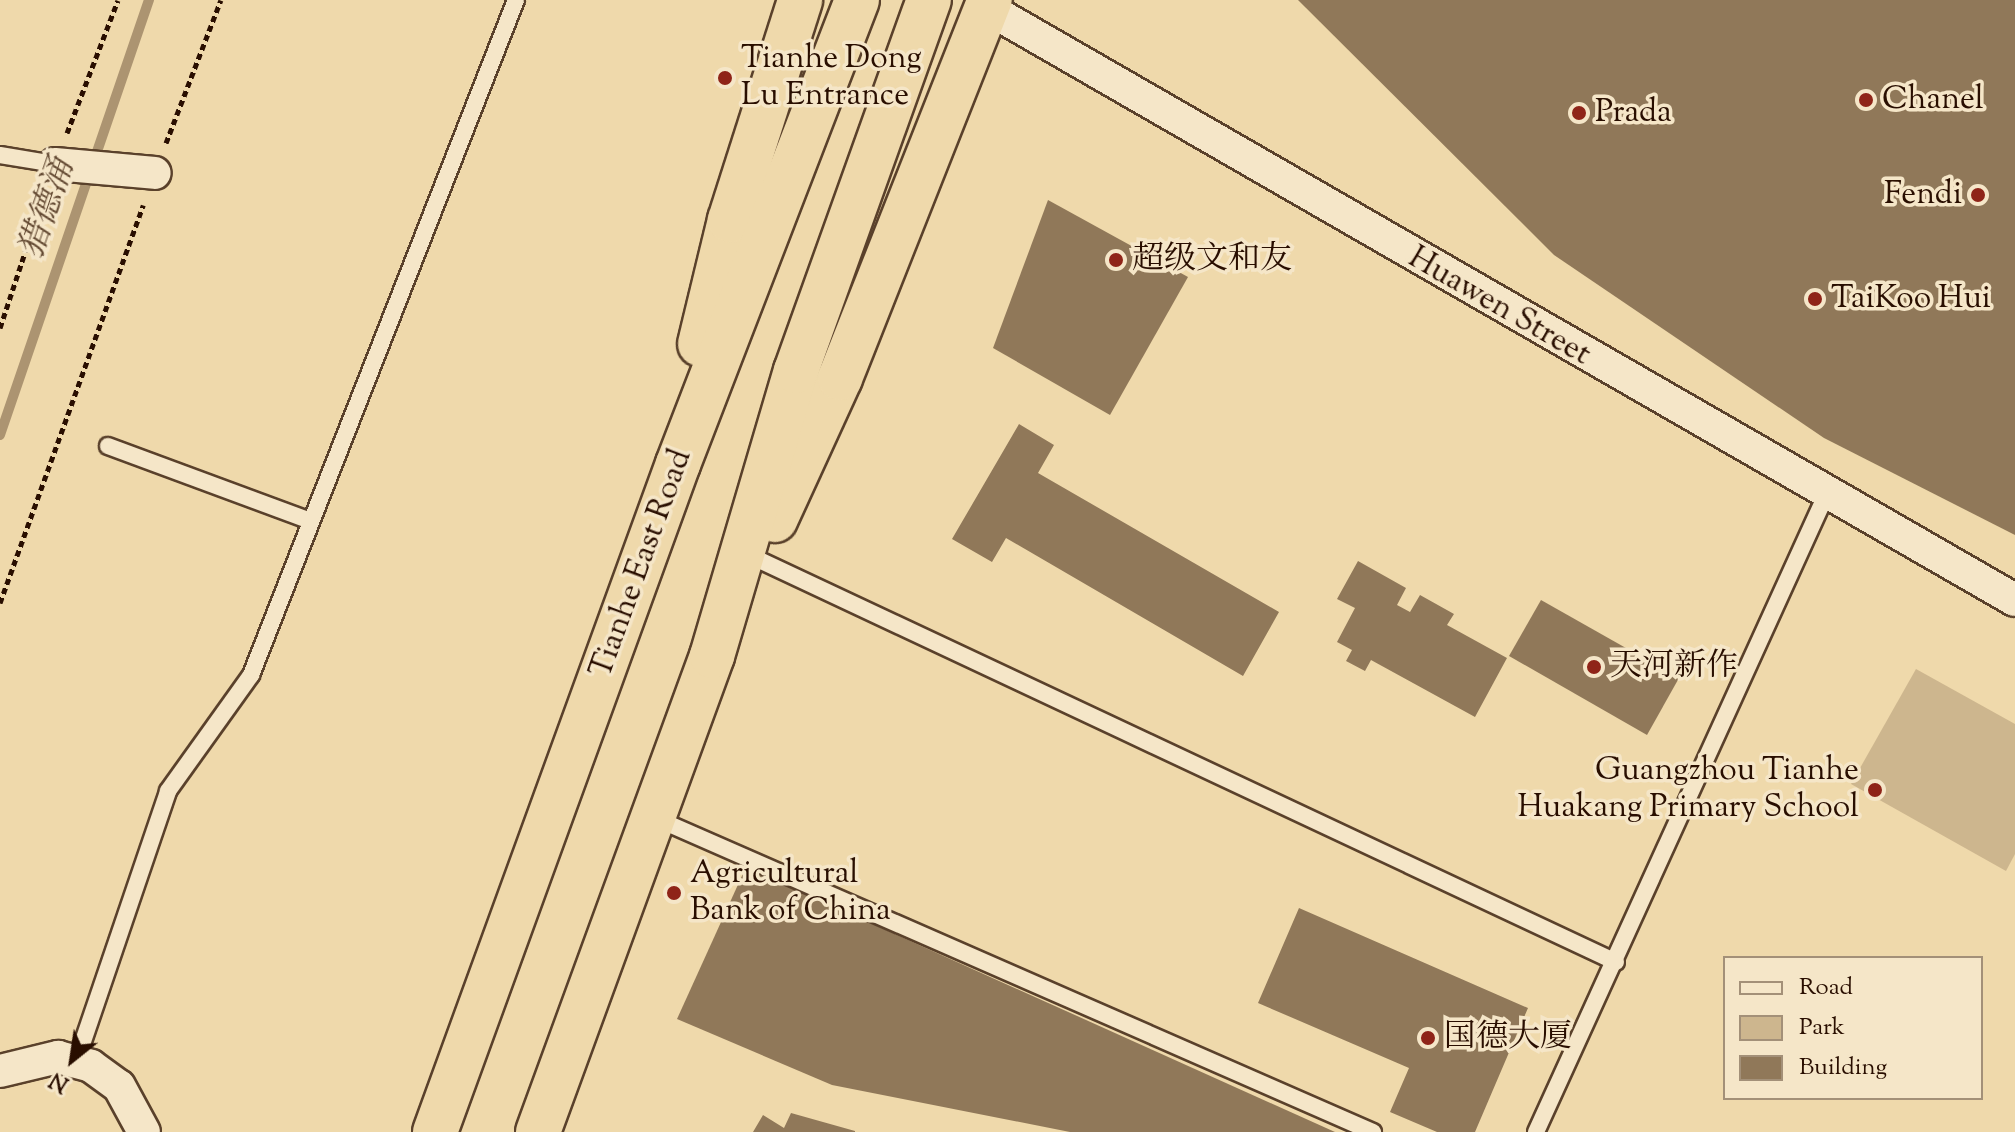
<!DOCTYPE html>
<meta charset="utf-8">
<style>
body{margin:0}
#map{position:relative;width:2015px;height:1132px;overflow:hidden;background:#efd9ab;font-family:"Sorts Mill Goudy","Noto Serif SC",serif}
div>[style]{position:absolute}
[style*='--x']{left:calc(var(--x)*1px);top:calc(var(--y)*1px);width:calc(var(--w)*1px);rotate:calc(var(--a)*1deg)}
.green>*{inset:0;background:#cdb68e}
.stream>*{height:10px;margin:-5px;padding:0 5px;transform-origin:5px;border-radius:5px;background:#ac9471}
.building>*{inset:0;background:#907859}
.path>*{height:5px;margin-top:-2.5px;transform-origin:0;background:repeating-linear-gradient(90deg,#290e00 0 6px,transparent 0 10px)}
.roads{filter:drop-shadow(2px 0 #5a412b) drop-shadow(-2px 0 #5a412b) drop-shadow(0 2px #5a412b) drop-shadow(0 -2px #5a412b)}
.service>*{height:16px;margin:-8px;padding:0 8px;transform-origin:8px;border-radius:8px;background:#f5e6c8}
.minor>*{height:32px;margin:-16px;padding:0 16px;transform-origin:16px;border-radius:16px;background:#f5e6c8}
.trunk>*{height:44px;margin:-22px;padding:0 22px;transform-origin:22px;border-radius:22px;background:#efd9ab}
.dots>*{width:22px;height:22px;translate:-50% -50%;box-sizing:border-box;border:4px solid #f5e6c8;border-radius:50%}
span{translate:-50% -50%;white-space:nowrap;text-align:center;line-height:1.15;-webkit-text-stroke:7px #f5e6c8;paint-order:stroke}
.poi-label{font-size:32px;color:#290e00}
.left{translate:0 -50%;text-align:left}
.right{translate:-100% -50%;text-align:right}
.street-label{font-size:32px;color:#290e00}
.water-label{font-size:34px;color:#644a33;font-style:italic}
.legend{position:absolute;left:1723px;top:956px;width:260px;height:144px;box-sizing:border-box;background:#f5e6c8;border:2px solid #a39078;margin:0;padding:10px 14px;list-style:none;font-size:24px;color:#290e00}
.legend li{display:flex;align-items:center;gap:16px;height:40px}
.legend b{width:40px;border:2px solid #a39078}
.north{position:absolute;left:32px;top:1020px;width:80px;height:80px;-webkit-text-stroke:6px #f5e6c8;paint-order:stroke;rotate:210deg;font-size:22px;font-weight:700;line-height:32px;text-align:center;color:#290e00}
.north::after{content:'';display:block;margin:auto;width:28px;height:36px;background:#290e00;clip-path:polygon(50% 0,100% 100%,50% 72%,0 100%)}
</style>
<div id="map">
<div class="green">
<i style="clip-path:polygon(1916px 669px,2015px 724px,2015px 854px,2006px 871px,1851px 784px)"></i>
</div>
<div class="stream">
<i style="--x:0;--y:435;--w:460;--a:-71.1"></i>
</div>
<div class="building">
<i style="clip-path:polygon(1298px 0,2015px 0,2015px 535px,1824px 438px,1554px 255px)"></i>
<i style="clip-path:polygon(1048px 200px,1188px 277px,1110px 415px,993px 348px)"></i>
<i style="clip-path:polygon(1019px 424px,1054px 445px,1038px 473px,1279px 612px,1243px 676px,1006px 538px,992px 562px,952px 539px)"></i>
<i style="clip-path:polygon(1358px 561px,1406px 588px,1397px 605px,1410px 612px,1420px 595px,1454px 614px,1447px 625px,1507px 658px,1475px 717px,1371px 660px,1365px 671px,1346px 661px,1352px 650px,1337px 642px,1355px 608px,1337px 599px)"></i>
<i style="clip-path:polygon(1541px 600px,1679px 678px,1647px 735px,1509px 656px)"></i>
<i style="clip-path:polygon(746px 867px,1335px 1132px,1070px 1132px,832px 1085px,677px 1019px)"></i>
<i style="clip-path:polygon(1299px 908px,1528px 1008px,1475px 1132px,1437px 1132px,1390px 1112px,1409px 1068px,1258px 1003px)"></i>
<i style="clip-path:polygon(791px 1113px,855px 1131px,855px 1132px,753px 1132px,763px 1115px,784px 1128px)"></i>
</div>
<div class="path">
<i style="--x:67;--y:133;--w:142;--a:-69"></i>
<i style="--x:166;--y:143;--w:153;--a:-69"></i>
<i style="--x:0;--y:328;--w:140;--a:-71.7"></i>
<i style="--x:0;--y:603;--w:423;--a:-70.2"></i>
</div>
<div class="roads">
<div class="service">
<i style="--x:0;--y:155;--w:56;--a:9.3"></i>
<i style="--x:108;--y:446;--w:216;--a:20.3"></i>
<i style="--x:755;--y:558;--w:951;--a:25.14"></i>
<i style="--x:653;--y:817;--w:786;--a:23.63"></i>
<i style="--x:76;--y:1062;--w:286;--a:-71.2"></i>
<i style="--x:168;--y:791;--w:143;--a:-54.4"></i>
<i style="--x:251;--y:675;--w:725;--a:-68.57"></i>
<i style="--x:1536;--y:1132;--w:700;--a:-65.52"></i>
</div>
<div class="minor">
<i style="--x:987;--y:8;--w:1186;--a:29.94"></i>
<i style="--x:55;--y:164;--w:100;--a:5.1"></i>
<i style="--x:0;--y:1071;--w:60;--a:-13.6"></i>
<i style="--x:58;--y:1057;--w:34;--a:15"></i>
<i style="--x:91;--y:1066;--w:34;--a:36"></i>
<i style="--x:119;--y:1086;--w:52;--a:61.5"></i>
</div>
<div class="trunk">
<i style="--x:700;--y:344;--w:128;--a:-76.4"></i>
<i style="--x:730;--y:220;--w:231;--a:-72.3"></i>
<i style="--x:775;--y:520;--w:156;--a:-65.4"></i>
<i style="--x:840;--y:378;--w:407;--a:-68.4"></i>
<i style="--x:435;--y:1132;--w:711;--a:-70.01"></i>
<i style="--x:678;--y:464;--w:497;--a:-68.9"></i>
<i style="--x:538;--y:1132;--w:507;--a:-69.92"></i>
<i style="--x:712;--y:656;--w:297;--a:-73.6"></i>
<i style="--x:796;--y:371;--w:394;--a:-70.3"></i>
</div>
</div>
<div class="dots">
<i style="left:725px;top:78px;background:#8f2418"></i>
<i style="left:1866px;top:100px;background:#8f2418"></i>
<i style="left:1579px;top:113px;background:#8f2418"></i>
<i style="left:1978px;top:195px;background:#8f2418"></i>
<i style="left:1116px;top:260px;background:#8f2418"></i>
<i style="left:1815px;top:299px;background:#8f2418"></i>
<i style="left:1594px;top:667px;background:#8f2418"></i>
<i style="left:1875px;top:790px;background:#8f2418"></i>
<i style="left:674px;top:893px;background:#8f2418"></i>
<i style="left:1428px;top:1038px;background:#8f2418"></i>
</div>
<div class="poi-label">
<span class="left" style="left:741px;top:78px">Tianhe Dong<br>Lu Entrance</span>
<span class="left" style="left:1882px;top:100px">Chanel</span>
<span class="left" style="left:1595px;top:113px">Prada</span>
<span class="right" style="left:1962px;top:195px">Fendi</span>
<span class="left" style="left:1132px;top:260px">超级文和友</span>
<span class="left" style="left:1831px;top:299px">TaiKoo Hui</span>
<span class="left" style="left:1610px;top:667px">天河新作</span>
<span class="right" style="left:1859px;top:790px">Guangzhou Tianhe<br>Huakang Primary School</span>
<span class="left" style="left:690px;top:893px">Agricultural<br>Bank of China</span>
<span class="left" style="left:1444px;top:1038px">国德大厦</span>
</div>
<div class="street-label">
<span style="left:1499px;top:307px;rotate:30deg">Huawen Street</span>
<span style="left:642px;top:564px;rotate:-70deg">Tianhe East Road</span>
</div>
<div class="water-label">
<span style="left:48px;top:209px;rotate:-71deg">猎德涌</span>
</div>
<ul class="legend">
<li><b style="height:10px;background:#f5e6c8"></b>Road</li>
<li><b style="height:22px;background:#cdb68e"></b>Park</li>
<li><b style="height:22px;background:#907859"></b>Building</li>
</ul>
<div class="north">N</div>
</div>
